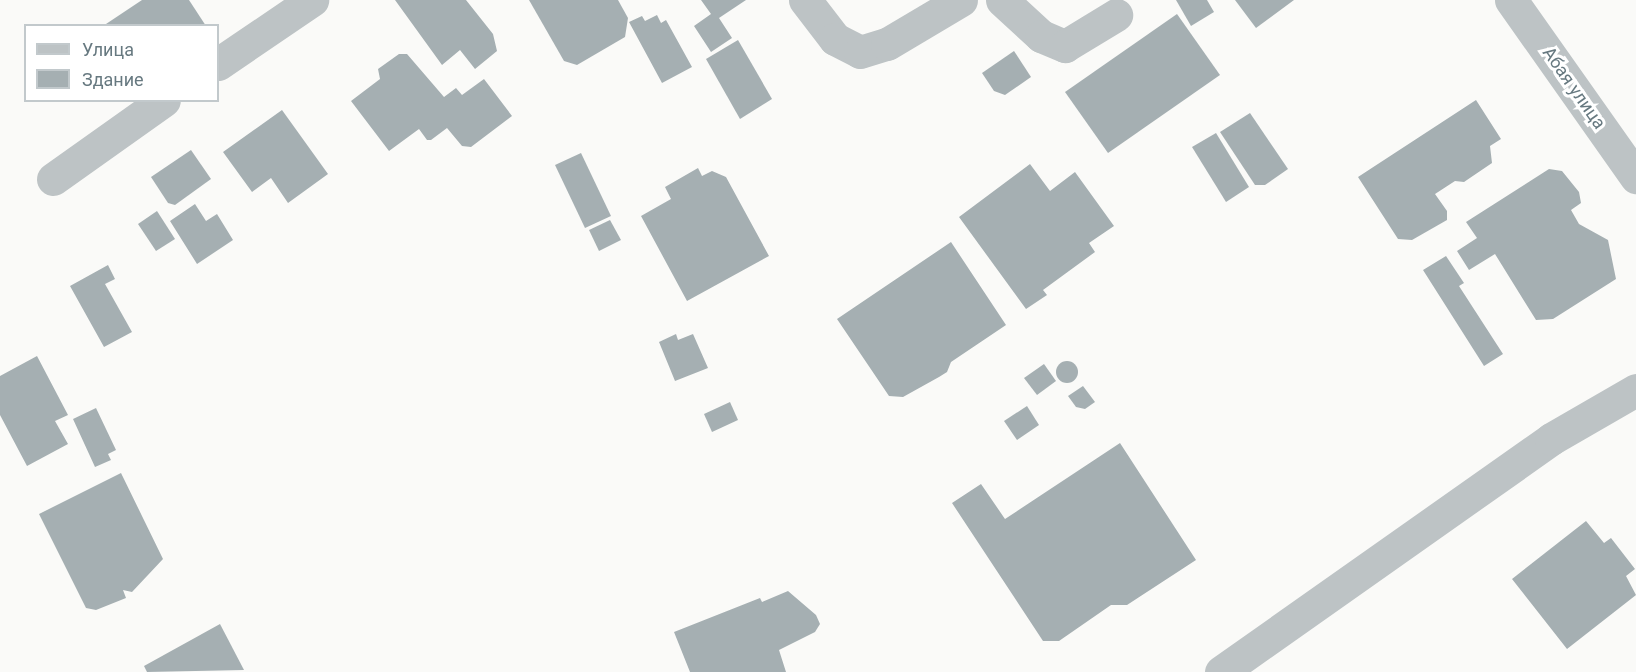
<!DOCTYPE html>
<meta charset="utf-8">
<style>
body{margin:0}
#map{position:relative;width:1636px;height:672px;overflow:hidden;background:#fafaf8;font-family:Roboto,sans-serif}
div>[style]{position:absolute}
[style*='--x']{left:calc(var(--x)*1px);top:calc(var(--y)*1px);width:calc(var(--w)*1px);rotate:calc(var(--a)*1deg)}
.building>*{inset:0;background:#a5afb2}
.round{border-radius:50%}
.street>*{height:33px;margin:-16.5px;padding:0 16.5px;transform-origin:16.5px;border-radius:16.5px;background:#bdc3c5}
span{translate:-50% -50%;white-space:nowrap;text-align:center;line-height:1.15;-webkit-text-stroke:6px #fff;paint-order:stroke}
.street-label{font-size:18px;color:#677980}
.legend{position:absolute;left:24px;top:24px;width:195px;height:78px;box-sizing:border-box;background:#fff;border:2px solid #c2c9cc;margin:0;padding:8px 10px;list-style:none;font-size:18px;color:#677980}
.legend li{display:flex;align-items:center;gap:12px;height:30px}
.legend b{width:30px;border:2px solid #c2c9cc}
</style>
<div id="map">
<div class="building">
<i style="clip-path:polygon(142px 0,189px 0,206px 26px,103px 26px)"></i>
<i style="clip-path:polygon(395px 0,466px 0,493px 34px,497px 51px,475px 69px,460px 50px,442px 65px)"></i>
<i style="clip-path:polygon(529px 0,618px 0,628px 18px,625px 37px,577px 65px,564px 61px)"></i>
<i style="clip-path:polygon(701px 0,746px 0,719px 18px,732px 38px,711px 52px,694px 26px,711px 14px)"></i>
<i style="clip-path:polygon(1176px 0,1207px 0,1214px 12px,1191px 26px)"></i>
<i style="clip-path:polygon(1235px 0,1294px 0,1256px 28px)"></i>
<i style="clip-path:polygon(1177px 14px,1220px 75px,1108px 153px,1065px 92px)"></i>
<i style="clip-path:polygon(657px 15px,661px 23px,666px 20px,692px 67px,662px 83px,629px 22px,642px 16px,645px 21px)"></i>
<i style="clip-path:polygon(738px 40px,772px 99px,740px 119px,706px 59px)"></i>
<i style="clip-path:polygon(1014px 51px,1031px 77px,1005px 95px,994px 91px,982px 73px)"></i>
<i style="clip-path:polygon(399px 54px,407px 54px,444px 97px,456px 88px,462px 95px,484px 79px,512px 116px,471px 147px,462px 146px,447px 128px,431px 140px,427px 140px,419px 129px,389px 151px,351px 101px,380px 79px,378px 69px)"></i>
<i style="clip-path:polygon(1476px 100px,1501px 139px,1490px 146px,1492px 163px,1464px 182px,1455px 181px,1435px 194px,1447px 211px,1447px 220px,1412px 240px,1398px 239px,1358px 177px)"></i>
<i style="clip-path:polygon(282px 110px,328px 174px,288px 203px,271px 178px,252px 192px,223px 152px)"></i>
<i style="clip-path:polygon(1250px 113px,1288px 169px,1265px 185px,1255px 185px,1220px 132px)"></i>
<i style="clip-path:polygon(1216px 133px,1249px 187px,1226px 202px,1192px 147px)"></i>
<i style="clip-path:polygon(191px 150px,211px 179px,175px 205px,168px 203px,151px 177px)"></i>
<i style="clip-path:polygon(581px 153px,611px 216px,585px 228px,555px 165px)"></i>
<i style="clip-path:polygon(1030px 164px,1050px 191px,1075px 172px,1114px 226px,1089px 243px,1095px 252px,1043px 290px,1047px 295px,1026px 309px,959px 217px)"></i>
<i style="clip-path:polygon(698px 168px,702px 176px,712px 171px,726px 177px,769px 256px,687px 301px,641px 216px,671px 199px,665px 187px)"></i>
<i style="clip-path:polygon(1549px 169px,1562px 171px,1579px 192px,1581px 203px,1571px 210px,1579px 224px,1608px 240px,1616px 279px,1553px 319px,1536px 320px,1495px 254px,1469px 270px,1457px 251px,1477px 238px,1466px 222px)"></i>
<i style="clip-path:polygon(195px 204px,206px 221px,217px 214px,233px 240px,197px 264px,170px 221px)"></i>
<i style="clip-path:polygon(157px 211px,175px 239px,156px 251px,138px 224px)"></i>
<i style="clip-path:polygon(610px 220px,621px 240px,599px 251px,589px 230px)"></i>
<i style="clip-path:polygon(951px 242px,1006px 325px,951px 362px,947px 372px,939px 377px,903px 397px,889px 396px,837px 319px)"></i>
<i style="clip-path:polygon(1446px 256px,1464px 283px,1459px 286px,1503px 354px,1484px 366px,1423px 270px)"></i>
<i style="clip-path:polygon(108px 265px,115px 279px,105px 284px,132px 332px,104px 347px,70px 286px)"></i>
<i style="clip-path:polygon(676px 334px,678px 340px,693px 334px,708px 368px,675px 381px,659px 342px)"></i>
<i style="clip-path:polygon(37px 356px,68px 415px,55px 421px,68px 444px,27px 466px,0 415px,0 376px)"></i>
<i class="round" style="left:1056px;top:361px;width:22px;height:22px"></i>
<i style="clip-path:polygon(1044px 364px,1056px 381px,1037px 395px,1024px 378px)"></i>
<i style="clip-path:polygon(1083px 386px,1095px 402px,1085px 409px,1076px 407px,1068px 396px)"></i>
<i style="clip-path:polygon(730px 402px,738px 420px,712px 432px,704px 414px)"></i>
<i style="clip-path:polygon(1027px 406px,1039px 425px,1017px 440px,1004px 421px)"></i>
<i style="clip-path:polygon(96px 408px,116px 450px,108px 454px,111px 460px,95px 467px,73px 419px)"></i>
<i style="clip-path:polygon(1120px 443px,1196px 560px,1127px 605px,1111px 605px,1059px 641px,1043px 641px,952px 503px,981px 484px,1005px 519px)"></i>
<i style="clip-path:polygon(121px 473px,163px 559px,132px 592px,123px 590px,126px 598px,96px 610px,86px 608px,39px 514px)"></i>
<i style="clip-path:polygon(1586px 521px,1604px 543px,1611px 538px,1635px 569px,1626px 576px,1636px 595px,1567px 649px,1512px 579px)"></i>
<i style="clip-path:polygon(788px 591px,816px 615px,820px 624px,815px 632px,779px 650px,786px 672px,690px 672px,674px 632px,760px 598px,762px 602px)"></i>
<i style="clip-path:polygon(220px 624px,244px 670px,147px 672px,144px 666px)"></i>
</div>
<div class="street">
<i style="--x:805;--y:0;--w:49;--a:52.4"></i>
<i style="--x:835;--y:39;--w:28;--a:27"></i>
<i style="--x:860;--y:52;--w:28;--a:-17"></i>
<i style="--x:887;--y:44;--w:86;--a:-30.7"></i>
<i style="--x:1002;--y:0;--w:53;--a:42.7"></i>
<i style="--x:1041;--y:36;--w:26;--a:23"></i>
<i style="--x:1065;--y:46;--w:60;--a:-31.3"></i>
<i style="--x:1511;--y:0;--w:217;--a:54.8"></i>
<i style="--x:218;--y:64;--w:114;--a:-34.2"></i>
<i style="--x:53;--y:179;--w:136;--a:-35.4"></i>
<i style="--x:1221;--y:672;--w:404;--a:-35.2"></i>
<i style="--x:1551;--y:439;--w:98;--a:-30"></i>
</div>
<div class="street-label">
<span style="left:1574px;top:88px;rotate:55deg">Абая улица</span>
</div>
<ul class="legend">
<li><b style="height:8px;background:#bdc3c5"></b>Улица</li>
<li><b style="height:16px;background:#a5afb2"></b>Здание</li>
</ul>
</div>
